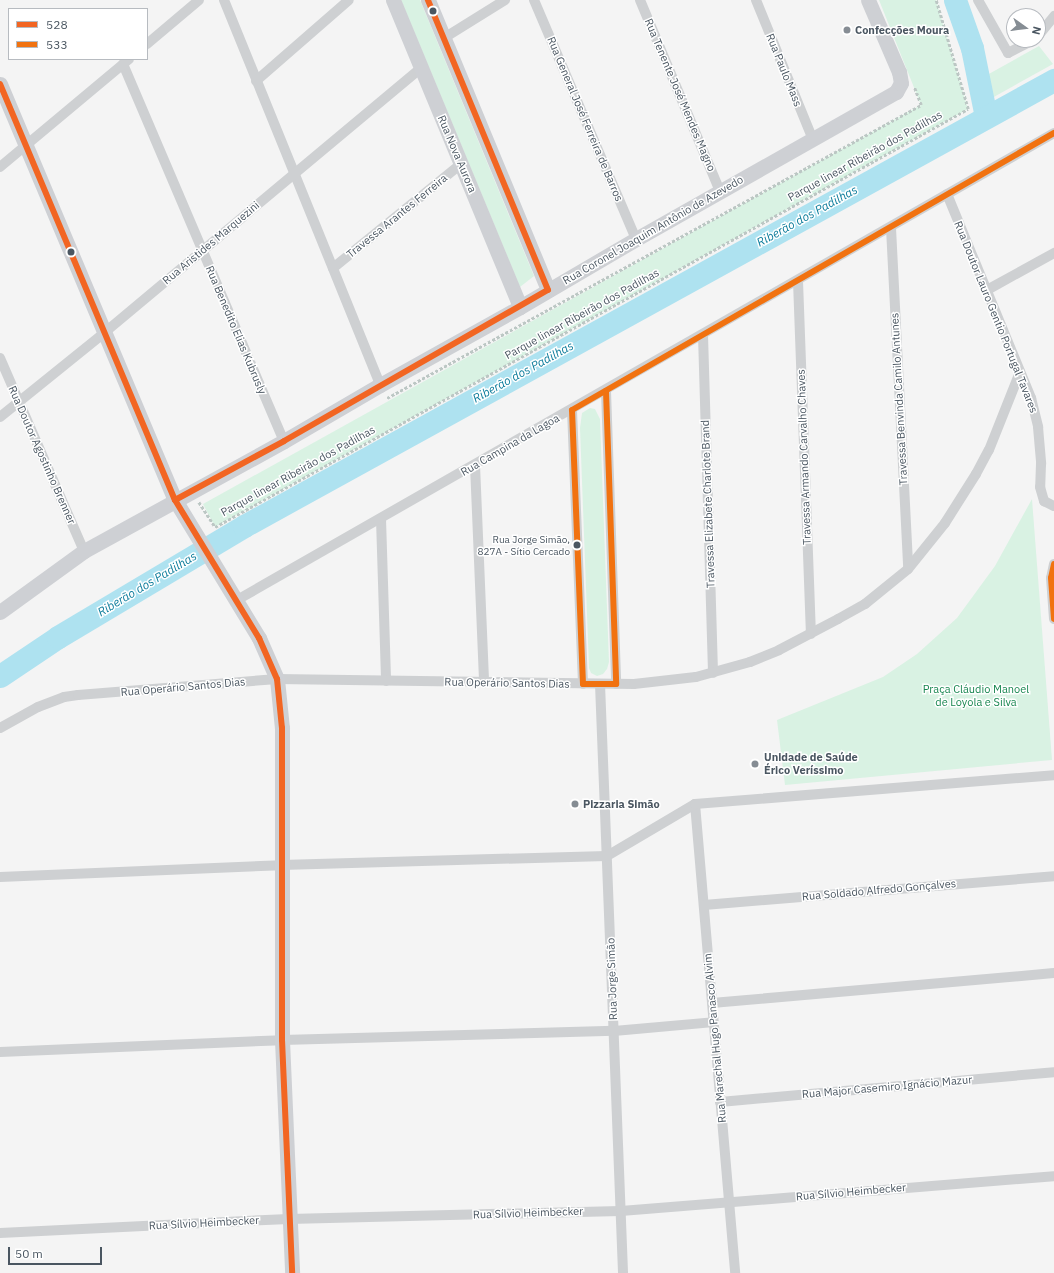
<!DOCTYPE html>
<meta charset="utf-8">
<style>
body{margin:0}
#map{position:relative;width:1054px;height:1273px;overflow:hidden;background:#f4f4f4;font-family:"IBM Plex Sans",sans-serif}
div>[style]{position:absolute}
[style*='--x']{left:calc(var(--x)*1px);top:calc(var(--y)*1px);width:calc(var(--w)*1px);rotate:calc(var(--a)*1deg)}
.green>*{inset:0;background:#d9f2e3}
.river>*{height:23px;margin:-11.5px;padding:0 11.5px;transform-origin:11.5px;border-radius:11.5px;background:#aee2f0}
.path>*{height:2.5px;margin-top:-1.25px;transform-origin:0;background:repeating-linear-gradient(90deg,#bcc7c4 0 3px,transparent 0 5px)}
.street>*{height:10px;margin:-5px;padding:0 5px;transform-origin:5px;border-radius:5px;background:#ced0d2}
.secondary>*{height:15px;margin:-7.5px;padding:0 7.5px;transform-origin:7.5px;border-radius:7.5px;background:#ced0d4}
.bus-1>*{height:6px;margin:-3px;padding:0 3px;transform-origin:3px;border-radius:3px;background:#f26522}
.bus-2>*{height:6px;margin:-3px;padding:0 3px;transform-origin:3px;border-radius:3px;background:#f17210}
.dots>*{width:11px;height:11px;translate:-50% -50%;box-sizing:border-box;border:2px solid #fff;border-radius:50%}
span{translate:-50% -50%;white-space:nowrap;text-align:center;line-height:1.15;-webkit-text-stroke:3px #fff;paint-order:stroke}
.bus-label{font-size:10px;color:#4a5661}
.right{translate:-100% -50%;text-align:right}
.poi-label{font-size:11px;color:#4a5661;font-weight:700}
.left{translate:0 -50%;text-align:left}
.street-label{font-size:11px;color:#4a5661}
.park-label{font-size:11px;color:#17864f}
.water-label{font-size:12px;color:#0c7c9b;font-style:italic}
.legend{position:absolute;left:8px;top:8px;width:140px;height:52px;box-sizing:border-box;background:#fff;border:1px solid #b7bbc0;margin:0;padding:5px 7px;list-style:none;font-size:12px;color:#4a5661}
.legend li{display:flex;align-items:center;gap:8px;height:20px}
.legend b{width:20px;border:1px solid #b7bbc0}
.north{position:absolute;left:1006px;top:8px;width:40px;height:40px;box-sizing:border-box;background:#fff;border:1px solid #b7bbc0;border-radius:50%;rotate:104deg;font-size:11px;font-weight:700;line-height:16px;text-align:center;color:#4a5661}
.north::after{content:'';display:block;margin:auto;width:14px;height:18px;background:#868d94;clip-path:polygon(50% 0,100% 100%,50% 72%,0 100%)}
.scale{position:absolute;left:8px;top:1247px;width:94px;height:18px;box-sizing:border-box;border:2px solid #4a5661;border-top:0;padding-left:5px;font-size:12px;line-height:14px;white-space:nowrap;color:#4a5661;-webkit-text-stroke:3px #fff;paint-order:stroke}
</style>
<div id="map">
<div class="green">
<i style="clip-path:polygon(401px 0,420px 0,534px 276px,520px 287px)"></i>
<i style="clip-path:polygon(879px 0,936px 0,968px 109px,215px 527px,203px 504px,921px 105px)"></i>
<i style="clip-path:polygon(1039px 46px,1053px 64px,992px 98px,987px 75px)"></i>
<i style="clip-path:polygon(590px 408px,595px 409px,600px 419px,609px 662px,607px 669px,603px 674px,597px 676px,591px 673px,589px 668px,580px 428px,582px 413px)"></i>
<i style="clip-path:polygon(1032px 499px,1052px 760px,785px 785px,777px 720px,883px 677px,917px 654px,957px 618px,995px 566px)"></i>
</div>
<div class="river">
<i style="--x:955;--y:0;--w:51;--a:70.5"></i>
<i style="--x:972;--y:48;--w:70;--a:78.5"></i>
<i style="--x:0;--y:676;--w:70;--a:-33.9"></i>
<i style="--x:58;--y:637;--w:217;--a:-30.8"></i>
<i style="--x:244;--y:526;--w:925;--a:-28.84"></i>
</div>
<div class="path">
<i style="--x:387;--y:398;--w:609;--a:-28.75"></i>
<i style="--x:921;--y:105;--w:19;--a:-111"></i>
<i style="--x:199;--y:502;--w:30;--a:57"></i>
<i style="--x:215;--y:527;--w:861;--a:-29.04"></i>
<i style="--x:968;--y:109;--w:114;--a:-106.4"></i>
</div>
<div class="street">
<i style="--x:224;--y:0;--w:415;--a:67.9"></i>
<i style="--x:534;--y:0;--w:260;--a:66.9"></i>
<i style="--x:640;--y:0;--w:207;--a:67.3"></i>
<i style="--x:756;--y:0;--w:151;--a:67.8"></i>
<i style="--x:978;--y:0;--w:61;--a:60.5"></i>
<i style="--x:1008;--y:53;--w:29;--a:-27"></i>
<i style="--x:1038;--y:36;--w:26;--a:-51"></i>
<i style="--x:444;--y:38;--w:72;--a:-31.9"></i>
<i style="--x:147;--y:44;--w:68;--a:-40.2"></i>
<i style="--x:123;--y:64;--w:410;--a:66.9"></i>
<i style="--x:256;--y:81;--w:123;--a:-41.1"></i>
<i style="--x:0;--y:167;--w:168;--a:-39.9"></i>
<i style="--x:947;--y:194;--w:221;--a:67.6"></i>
<i style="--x:1031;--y:398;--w:30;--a:76"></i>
<i style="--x:1038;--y:427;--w:37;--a:85"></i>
<i style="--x:1041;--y:464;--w:23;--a:92"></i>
<i style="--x:1040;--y:487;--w:15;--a:74"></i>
<i style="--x:1044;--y:501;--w:11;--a:27"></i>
<i style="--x:891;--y:228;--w:341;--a:87.1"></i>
<i style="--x:333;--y:268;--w:165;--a:-39.1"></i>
<i style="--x:798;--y:281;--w:353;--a:87.9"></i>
<i style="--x:987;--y:290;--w:77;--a:-28.9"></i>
<i style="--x:703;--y:335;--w:338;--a:88.3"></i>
<i style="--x:0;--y:358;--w:210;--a:66.5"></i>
<i style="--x:606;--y:391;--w:293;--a:88"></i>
<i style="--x:572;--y:410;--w:274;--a:87.7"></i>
<i style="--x:0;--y:417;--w:134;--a:-38.9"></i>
<i style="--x:104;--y:333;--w:413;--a:-39.9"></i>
<i style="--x:475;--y:465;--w:218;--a:87.6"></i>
<i style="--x:381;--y:519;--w:162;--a:88.2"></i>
<i style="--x:1054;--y:564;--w:14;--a:102"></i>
<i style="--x:1051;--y:578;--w:41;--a:85.8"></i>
<i style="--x:237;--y:600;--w:941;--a:-29.75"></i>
<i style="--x:600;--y:684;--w:589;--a:87.76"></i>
<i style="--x:0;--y:728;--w:43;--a:-28.9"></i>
<i style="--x:38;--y:707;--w:28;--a:-21"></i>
<i style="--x:64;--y:697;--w:14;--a:-8"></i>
<i style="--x:78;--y:695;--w:200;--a:-4.6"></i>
<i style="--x:277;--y:679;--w:357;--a:0.8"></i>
<i style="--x:634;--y:684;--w:62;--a:-6.4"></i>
<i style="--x:696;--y:677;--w:56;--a:-15.5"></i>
<i style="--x:750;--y:662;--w:31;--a:-22"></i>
<i style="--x:779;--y:650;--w:67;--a:-27.7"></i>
<i style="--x:838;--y:619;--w:31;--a:-29"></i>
<i style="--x:865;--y:604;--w:55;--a:-39.1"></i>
<i style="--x:908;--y:569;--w:59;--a:-51.2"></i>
<i style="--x:945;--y:523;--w:58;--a:-57.7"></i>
<i style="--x:976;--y:474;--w:27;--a:-62"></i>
<i style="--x:989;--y:450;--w:84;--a:-68.3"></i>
<i style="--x:695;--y:804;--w:471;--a:85.1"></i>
<i style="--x:0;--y:877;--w:281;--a:-2.4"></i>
<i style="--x:281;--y:865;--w:326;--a:-1.6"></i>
<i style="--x:607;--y:856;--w:102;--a:-30.6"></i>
<i style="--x:695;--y:804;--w:360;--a:-4.6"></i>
<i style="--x:704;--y:905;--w:351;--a:-4.7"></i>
<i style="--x:712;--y:1003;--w:343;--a:-5"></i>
<i style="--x:0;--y:1052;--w:282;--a:-2.4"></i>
<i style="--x:282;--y:1040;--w:332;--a:-1.6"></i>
<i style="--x:614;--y:1031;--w:100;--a:-5.1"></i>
<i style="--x:720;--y:1102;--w:335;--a:-5.1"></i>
<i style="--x:0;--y:1233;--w:289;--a:-2.8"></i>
<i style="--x:289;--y:1219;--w:332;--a:-1.4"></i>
<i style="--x:621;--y:1211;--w:434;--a:-4.6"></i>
</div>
<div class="secondary">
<i style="--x:393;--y:0;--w:332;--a:67.5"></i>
<i style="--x:428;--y:0;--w:314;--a:67.5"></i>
<i style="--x:0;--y:84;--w:451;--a:67.2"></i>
<i style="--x:175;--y:500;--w:162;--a:58.7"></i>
<i style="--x:259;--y:638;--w:45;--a:66.3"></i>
<i style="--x:277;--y:679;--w:49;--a:84.2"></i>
<i style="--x:282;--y:728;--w:312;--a:90"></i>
<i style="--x:282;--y:1040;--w:233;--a:87.5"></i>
<i style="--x:0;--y:612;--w:104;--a:-36"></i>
<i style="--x:84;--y:551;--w:228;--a:-28.8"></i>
<i style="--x:284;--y:441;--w:111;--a:-30.3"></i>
<i style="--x:380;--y:385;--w:160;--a:-29.1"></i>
<i style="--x:520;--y:307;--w:134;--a:-30.4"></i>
<i style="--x:636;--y:239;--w:299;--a:-29.5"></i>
<i style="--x:896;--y:92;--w:10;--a:-61"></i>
<i style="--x:901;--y:83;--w:11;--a:-100"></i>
<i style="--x:899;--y:72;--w:78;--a:-113.3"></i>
</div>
<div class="bus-1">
<i style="--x:0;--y:84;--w:451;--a:67.2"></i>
<i style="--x:175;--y:500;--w:162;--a:58.7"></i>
<i style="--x:259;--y:638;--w:45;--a:66.3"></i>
<i style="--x:277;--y:679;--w:49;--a:84.2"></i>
<i style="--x:282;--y:728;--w:312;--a:90"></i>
<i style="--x:282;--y:1040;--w:233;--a:87.5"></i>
<i style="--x:175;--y:500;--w:124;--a:-28.4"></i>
<i style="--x:284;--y:441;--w:304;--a:-29.8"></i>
<i style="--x:548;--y:290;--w:314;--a:-112.5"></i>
</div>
<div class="bus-2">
<i style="--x:606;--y:391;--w:293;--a:88"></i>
<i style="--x:616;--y:684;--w:33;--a:180"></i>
<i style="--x:583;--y:684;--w:274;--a:-92.3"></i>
<i style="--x:572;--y:410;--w:556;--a:-29.89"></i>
<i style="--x:1054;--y:564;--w:14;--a:102"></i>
<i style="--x:1051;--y:578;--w:41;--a:85.8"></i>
</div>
<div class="dots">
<i style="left:433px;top:11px;background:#4a5661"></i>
<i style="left:847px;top:30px;background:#868d94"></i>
<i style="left:71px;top:252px;background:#4a5661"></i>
<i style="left:577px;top:545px;background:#4a5661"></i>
<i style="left:755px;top:764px;background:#868d94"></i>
<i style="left:575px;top:804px;background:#868d94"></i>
</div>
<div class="bus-label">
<span class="right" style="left:570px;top:545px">Rua Jorge Simão,<br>827A - Sítio Cercado</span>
</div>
<div class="poi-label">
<span class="left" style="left:855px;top:30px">Confecções Moura</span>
<span class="left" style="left:764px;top:764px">Unidade de Saúde<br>Érico Veríssimo</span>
<span class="left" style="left:583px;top:804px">Pizzaria Simão</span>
</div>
<div class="street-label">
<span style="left:784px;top:70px;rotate:68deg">Rua Paulo Mass</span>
<span style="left:680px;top:95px;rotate:67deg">Rua Tenente José Mendes Magno</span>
<span style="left:585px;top:119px;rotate:67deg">Rua General José Ferreira de Barros</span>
<span style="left:457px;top:154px;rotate:67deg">Rua Nova Aurora</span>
<span style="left:865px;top:156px;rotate:-29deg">Parque linear Ribeirão dos Padilhas</span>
<span style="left:397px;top:216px;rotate:-39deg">Travessa Arantes Ferreira</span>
<span style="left:653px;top:230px;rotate:-30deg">Rua Coronel Joaquim Antônio de Azevedo</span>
<span style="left:211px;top:243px;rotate:-40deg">Rua Aristides Marquezini</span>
<span style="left:582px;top:314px;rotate:-29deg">Parque linear Ribeirão dos Padilhas</span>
<span style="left:996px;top:317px;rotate:68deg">Rua Doutor Lauro Gentio Portugal Tavares</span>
<span style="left:236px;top:330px;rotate:67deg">Rua Benedito Elias Kubrusly</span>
<span style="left:899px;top:399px;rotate:-93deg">Travessa Benvinda Camilo Antunes</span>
<span style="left:510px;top:445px;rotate:-30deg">Rua Campina da Lagoa</span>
<span style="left:42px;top:455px;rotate:66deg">Rua Doutor Agostinho Brenner</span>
<span style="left:804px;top:457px;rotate:-92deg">Travessa Armando Carvalho Chaves</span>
<span style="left:298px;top:471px;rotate:-29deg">Parque linear Ribeirão dos Padilhas</span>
<span style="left:708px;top:504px;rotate:-92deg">Travessa Elizabete Charlote Brand</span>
<span style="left:507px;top:683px;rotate:1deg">Rua Operário Santos Dias</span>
<span style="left:183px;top:687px;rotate:-5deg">Rua Operário Santos Dias</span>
<span style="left:879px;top:890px;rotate:-5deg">Rua Soldado Alfredo Gonçalves</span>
<span style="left:612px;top:979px;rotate:-92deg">Rua Jorge Simão</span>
<span style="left:715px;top:1038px;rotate:-95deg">Rua Marechal Hugo Panasco Alvim</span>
<span style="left:887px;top:1087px;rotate:-5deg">Rua Major Casemiro Ignácio Mazur</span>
<span style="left:851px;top:1192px;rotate:-5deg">Rua Sílvio Heimbecker</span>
<span style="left:528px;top:1213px;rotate:-2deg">Rua Sílvio Heimbecker</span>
<span style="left:204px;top:1223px;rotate:-3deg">Rua Sílvio Heimbecker</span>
</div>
<div class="park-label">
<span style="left:976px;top:696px">Praça Cláudio Manoel<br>de Loyola e Silva</span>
</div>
<div class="water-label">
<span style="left:807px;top:216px;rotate:-29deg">Riberão dos Padilhas</span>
<span style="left:523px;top:372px;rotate:-29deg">Riberão dos Padilhas</span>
<span style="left:147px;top:584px;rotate:-31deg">Riberão dos Padilhas</span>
</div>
<ul class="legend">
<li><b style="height:5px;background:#f26522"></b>528</li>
<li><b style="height:5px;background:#f17210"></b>533</li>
</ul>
<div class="north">N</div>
<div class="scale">50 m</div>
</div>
